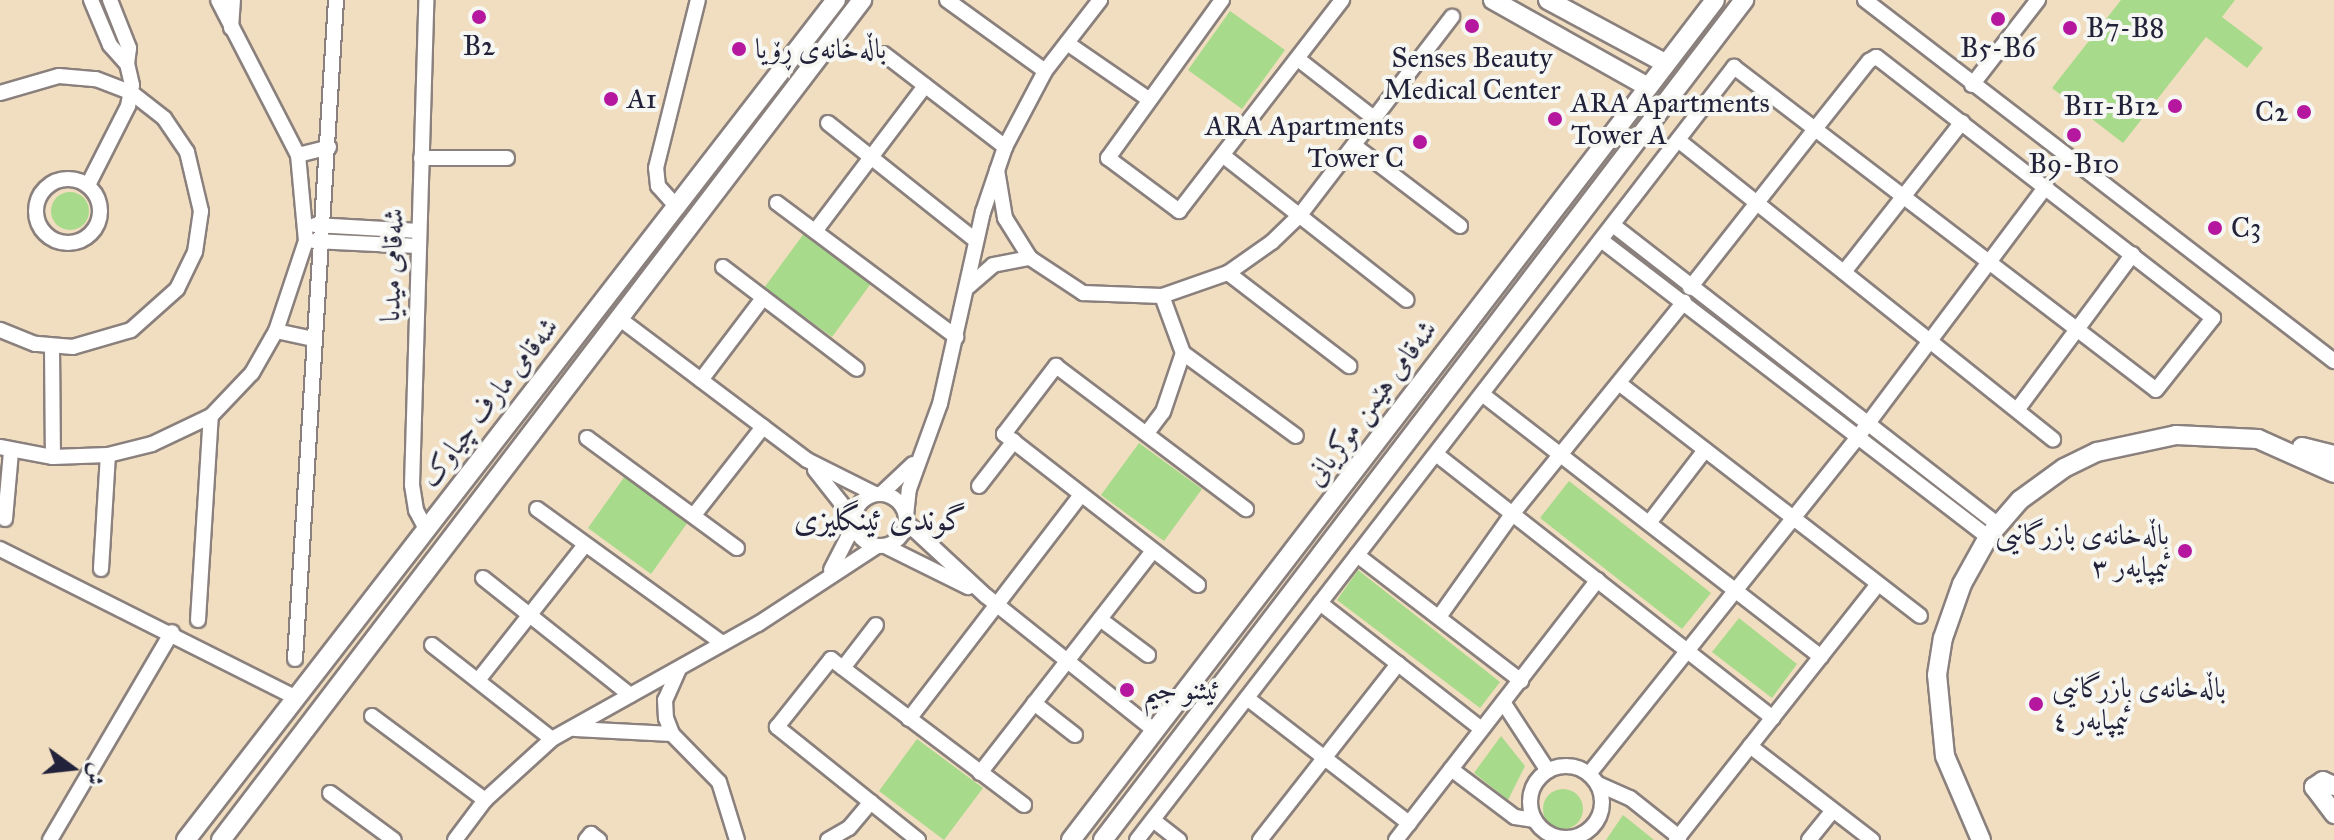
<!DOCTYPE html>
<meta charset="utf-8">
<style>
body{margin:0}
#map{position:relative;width:2334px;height:840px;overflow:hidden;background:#f1ddbf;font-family:"IM FELL Great Primer",Amiri,serif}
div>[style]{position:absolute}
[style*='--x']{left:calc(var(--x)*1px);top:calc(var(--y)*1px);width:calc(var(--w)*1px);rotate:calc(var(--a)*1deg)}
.green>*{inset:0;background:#a7db8b}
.round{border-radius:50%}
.roads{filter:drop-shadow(2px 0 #8a807d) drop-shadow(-2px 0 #8a807d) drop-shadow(0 2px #8a807d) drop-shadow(0 -2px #8a807d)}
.minor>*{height:14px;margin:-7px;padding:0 7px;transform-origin:7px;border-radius:7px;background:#fff}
.minor>.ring{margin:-7px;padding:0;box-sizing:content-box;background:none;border:14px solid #fff;border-radius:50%}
.tertiary>*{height:18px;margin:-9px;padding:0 9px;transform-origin:9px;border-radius:9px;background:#fff}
.dots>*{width:22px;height:22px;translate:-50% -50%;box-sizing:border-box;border:4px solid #f6f6f2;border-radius:50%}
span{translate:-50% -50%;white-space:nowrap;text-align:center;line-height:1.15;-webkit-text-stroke:8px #f6f6f2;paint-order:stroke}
.poi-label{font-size:28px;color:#22223b}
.left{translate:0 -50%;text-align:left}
.right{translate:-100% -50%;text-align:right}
.street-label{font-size:28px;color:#22223b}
.quarter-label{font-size:32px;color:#22223b}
.north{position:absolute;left:32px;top:728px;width:80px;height:80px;-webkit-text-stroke:6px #f6f6f2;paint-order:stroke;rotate:105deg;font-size:22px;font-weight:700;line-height:32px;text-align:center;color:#22223b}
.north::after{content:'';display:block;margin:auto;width:28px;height:36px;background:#22223b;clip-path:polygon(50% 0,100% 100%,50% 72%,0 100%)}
</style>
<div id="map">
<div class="green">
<i style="clip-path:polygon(2121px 0,2235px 0,2222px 17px,2263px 48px,2247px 68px,2206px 37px,2123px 143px,2052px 88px)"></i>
<i style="clip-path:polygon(1230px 11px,1285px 50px,1242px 109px,1188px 70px)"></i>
<i class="round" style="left:51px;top:192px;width:38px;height:38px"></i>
<i style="clip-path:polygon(805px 232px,872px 282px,832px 337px,764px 288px)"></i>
<i style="clip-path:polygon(1139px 443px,1202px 489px,1164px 541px,1101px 495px)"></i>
<i style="clip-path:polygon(625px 476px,688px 522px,651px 574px,588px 528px)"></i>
<i style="clip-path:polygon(1569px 481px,1711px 593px,1682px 629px,1540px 518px)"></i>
<i style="clip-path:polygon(1358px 570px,1500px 682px,1480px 708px,1337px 600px)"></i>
<i style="clip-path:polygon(1739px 618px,1797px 664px,1772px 698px,1712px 652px)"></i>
<i style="clip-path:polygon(1501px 736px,1525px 766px,1508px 800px,1474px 773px)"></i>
<i style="clip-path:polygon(917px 739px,983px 788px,944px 840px,879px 791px)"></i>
<i class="round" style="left:1543px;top:789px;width:40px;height:40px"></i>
<i style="clip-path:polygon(1623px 815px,1638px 827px,1654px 840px,1606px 840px)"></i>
</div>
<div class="roads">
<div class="minor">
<i style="--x:110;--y:0;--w:52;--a:68.4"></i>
<i style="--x:129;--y:48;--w:16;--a:97"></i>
<i style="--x:947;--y:0;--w:121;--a:35.9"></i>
<i style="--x:1222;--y:0;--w:195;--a:125.8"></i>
<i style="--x:1108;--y:158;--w:89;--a:36.7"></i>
<i style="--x:1179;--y:211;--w:267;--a:-52.3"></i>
<i style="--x:1865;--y:0;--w:592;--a:37.59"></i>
<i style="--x:231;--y:28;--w:28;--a:-86"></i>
<i style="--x:1067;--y:43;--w:97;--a:34.5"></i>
<i style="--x:884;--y:54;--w:153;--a:37.5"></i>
<i style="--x:1298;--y:59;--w:98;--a:37.9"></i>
<i style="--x:1972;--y:85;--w:108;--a:-52.2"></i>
<i style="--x:0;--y:93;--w:61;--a:-16.1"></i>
<i style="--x:59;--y:76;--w:37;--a:5"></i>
<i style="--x:96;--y:79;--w:39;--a:21"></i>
<i style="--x:132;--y:93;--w:41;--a:38"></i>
<i style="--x:164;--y:118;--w:41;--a:55.9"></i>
<i style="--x:187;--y:152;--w:61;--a:76.7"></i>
<i style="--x:201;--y:211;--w:41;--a:98.3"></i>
<i style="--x:195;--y:252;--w:41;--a:115.9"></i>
<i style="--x:177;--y:289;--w:62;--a:138.3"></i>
<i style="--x:131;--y:330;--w:60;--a:163.7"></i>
<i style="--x:73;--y:347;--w:38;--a:-175"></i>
<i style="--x:35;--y:344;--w:38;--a:-158"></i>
<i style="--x:828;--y:123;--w:188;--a:38.5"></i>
<i style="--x:1678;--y:140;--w:480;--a:38.6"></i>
<i style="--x:1355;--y:146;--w:132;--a:37.3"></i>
<i style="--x:298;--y:155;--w:32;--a:-14"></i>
<i style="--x:1225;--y:157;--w:231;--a:38.2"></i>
<i style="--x:421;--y:158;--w:86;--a:0"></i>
<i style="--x:997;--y:170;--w:49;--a:80.5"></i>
<i style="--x:1005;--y:218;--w:47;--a:58"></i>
<i style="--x:1030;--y:258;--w:64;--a:33.4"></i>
<i style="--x:1083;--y:293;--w:79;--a:2.2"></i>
<i style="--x:1162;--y:296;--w:70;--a:-19.2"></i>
<i style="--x:1228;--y:273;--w:54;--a:-35.2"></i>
<i style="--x:1272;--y:242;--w:39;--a:-44"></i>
<i style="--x:1300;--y:215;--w:250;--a:-52.5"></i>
<i class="ring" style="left:36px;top:179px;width:50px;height:50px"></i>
<i style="--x:88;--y:185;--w:89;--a:-63.1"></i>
<i style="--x:128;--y:106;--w:21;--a:-79"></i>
<i style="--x:132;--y:85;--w:22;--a:-103"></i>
<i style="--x:127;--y:64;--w:25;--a:-132"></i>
<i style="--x:110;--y:45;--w:49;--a:-112.9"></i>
<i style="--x:777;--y:203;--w:224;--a:36.8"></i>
<i style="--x:676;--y:206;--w:27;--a:-132"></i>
<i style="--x:658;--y:186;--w:18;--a:-96"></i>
<i style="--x:656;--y:168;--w:173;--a:-76"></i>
<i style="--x:315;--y:225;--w:104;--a:3.3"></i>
<i style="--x:1613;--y:225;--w:488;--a:37.9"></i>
<i style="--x:816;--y:230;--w:181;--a:-52.9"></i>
<i style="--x:1601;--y:240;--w:488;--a:37.5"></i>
<i style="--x:314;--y:241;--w:104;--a:2.8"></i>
<i style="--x:723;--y:267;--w:168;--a:37.3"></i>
<i style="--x:1844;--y:272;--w:191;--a:-51.8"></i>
<i style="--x:1228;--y:273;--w:153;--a:37.5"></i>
<i style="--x:968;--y:287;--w:33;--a:-41"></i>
<i style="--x:993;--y:265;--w:38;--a:-11"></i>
<i style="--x:620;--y:319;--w:234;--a:37"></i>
<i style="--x:807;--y:460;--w:76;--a:26.6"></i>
<i style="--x:276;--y:331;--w:40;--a:12"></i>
<i style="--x:52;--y:347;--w:110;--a:89.5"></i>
<i style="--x:1183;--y:353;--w:140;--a:36.3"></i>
<i style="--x:701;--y:380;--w:103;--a:-52.9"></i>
<i style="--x:1620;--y:384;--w:379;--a:37.7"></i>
<i style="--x:1482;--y:394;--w:429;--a:37.8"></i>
<i style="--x:2017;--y:410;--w:194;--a:-53.4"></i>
<i style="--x:1147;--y:433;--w:26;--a:-53"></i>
<i style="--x:1163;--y:412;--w:62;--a:-71.3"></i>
<i style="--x:1183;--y:353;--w:61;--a:-110.2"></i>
<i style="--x:587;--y:438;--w:186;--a:36.3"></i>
<i style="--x:0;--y:447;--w:54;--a:10.7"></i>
<i style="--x:53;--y:457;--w:55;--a:-2.1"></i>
<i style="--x:108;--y:455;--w:45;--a:-14"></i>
<i style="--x:152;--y:444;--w:65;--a:-25.4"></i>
<i style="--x:211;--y:416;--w:59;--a:-46.4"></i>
<i style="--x:252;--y:373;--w:48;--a:-60.3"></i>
<i style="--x:276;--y:331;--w:95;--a:-71.6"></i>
<i style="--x:306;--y:241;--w:86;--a:-95.3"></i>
<i style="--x:298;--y:155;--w:174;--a:-117.3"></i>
<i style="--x:1436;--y:454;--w:428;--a:38.1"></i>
<i style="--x:815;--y:470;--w:61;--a:51.6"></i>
<i style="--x:979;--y:486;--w:57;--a:-52.1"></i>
<i class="ring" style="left:854px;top:494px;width:38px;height:38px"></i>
<i style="--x:881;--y:494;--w:44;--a:-43.2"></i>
<i style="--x:537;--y:509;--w:228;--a:35.9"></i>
<i style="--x:694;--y:515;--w:112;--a:-51.9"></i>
<i style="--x:906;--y:516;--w:27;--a:-84"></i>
<i style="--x:909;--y:489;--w:90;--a:-70"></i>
<i style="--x:940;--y:404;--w:197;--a:-77.4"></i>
<i style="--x:983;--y:212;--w:69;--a:-71.3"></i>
<i style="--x:1005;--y:147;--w:86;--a:-62.2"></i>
<i style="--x:1045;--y:71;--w:90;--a:-52.2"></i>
<i style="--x:5;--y:519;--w:67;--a:-84.9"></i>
<i style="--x:906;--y:522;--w:109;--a:42.8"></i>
<i style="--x:986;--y:596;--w:215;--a:38.6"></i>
<i style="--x:1649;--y:523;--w:92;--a:-52.5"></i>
<i style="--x:426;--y:529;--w:21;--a:-118"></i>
<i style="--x:416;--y:510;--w:25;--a:-99"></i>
<i style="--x:412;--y:485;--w:485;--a:-88.3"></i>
<i style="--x:885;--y:546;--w:93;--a:26.3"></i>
<i style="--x:0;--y:549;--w:331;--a:26.7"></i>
<i style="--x:1357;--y:555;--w:207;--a:37.5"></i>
<i style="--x:101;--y:569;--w:114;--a:-86.5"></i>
<i style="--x:831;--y:570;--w:51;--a:-62.9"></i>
<i style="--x:483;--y:578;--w:188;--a:38.5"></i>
<i style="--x:1198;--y:585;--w:246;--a:-142.1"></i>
<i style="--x:1004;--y:434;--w:86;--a:-52.6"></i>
<i style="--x:1056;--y:366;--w:238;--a:37"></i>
<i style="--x:1320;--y:603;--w:204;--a:38"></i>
<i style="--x:1439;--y:617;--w:128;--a:-54.6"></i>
<i style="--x:1513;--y:513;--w:272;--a:-51"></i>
<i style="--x:1100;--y:619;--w:60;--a:36.9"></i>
<i style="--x:198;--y:620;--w:204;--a:-86.4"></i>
<i style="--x:432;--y:645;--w:152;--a:38.1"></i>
<i style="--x:295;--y:659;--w:660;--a:-86.44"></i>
<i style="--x:843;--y:668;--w:54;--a:-52.5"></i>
<i style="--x:679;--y:669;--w:34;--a:114"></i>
<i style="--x:665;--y:700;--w:18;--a:87"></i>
<i style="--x:666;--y:718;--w:17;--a:69"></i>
<i style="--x:672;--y:734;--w:67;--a:45.6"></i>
<i style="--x:719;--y:782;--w:61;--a:72.8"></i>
<i style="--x:479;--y:679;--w:171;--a:-51.7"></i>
<i style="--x:1247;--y:698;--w:205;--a:37.7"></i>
<i style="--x:1503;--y:702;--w:82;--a:56.9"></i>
<i style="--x:1034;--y:703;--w:52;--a:38"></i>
<i style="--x:372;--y:716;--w:141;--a:36.6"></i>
<i style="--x:909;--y:719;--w:282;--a:-52.5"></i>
<i style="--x:575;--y:729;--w:97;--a:3"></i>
<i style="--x:1750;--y:746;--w:154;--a:37.6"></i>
<i class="ring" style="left:1530px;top:766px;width:58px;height:58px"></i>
<i style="--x:1451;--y:769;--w:80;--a:36.9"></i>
<i style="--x:1515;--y:817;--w:20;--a:9"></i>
<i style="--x:980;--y:773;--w:281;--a:-52.1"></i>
<i style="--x:1589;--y:774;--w:430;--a:-51.4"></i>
<i style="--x:1857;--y:438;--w:315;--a:-53.1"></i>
<i style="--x:1598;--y:784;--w:35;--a:24"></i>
<i style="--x:1630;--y:798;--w:63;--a:38.5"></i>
<i style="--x:330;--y:793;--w:79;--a:36.3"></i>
<i style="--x:1153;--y:820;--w:33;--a:38"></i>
<i style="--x:50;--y:840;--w:241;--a:-59.6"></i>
<i style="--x:455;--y:840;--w:50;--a:-53.1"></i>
<i style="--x:485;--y:800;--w:91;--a:-42.3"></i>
<i style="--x:552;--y:739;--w:236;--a:-29.2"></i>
<i style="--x:758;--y:624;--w:142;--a:-33.2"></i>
<i style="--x:586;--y:840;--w:8;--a:-50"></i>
<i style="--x:591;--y:834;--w:10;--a:37"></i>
<i style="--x:828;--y:840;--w:24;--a:-30"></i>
<i style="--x:849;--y:828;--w:34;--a:-50"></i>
<i style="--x:918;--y:840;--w:181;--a:-141.3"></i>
<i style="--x:777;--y:727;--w:87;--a:-51.5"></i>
<i style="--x:831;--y:659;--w:242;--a:37.1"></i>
<i style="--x:1137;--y:840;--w:977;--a:-52.32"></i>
<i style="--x:1734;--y:67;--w:102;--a:37.4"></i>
<i style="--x:1815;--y:129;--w:429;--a:37.4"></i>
<i style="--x:2156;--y:390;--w:92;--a:-51.6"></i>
<i style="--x:2213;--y:318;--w:426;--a:-142.2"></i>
<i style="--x:1876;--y:57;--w:8;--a:150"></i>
<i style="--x:1869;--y:61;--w:87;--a:128.5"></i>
<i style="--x:1815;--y:129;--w:202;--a:128.2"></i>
<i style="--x:1260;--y:840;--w:224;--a:-51.9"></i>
<i style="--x:1396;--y:840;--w:329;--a:-52.2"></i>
<i style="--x:1676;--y:840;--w:326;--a:-51.7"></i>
<i style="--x:1809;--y:840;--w:38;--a:-51"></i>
</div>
<div class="tertiary">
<i style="--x:1493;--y:0;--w:178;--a:29.3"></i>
<i style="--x:1548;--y:0;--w:133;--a:28.3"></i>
<i style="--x:2302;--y:447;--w:33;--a:14"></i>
<i style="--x:2334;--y:786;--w:12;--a:-156"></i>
<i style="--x:2323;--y:781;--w:11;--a:146"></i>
<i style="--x:2314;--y:787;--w:34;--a:53"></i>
<i style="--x:186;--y:840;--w:1062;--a:-52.27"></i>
<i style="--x:221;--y:840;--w:1057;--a:-52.65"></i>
<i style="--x:1071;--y:840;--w:1058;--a:-52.52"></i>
<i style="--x:1103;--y:840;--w:1057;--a:-52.65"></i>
<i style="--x:1981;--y:840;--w:91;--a:-113.2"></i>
<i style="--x:1945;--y:756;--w:81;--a:-95.6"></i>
<i style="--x:1937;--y:675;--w:37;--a:-81"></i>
<i style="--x:1943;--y:638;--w:57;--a:-70.6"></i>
<i style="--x:1962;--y:584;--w:54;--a:-61"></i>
<i style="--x:1988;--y:537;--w:49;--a:-49.1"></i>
<i style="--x:2020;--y:500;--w:54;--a:-36"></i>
<i style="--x:2064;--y:468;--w:37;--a:-26"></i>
<i style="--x:2097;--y:452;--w:81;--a:-12.1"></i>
<i style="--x:2176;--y:435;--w:82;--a:2.8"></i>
<i style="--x:2258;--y:439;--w:83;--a:24.1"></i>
</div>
</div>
<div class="dots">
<i style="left:479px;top:17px;background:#b5179e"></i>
<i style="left:1998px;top:19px;background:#b5179e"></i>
<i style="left:1472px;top:26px;background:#b5179e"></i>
<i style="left:2070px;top:28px;background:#b5179e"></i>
<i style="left:739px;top:49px;background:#b5179e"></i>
<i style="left:611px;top:99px;background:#b5179e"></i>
<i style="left:2175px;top:106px;background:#b5179e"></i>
<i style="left:2304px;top:112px;background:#b5179e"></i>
<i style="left:1555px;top:119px;background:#b5179e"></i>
<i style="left:2074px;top:135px;background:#b5179e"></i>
<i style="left:1420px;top:142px;background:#b5179e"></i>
<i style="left:2215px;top:228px;background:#b5179e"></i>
<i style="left:2185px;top:551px;background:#b5179e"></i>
<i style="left:1127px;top:690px;background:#b5179e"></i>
<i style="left:2036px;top:704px;background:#b5179e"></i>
</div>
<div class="poi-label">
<span class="left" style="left:2086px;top:28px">B7-B8</span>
<span style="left:479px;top:46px">B2</span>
<span style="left:1998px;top:48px">B5-B6</span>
<span class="left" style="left:755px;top:49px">باڵەخانەی ڕۆیا</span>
<span style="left:1472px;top:74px">Senses Beauty<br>Medical Center</span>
<span class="left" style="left:627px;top:99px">A1</span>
<span class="left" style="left:1571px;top:119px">ARA Apartments<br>Tower A</span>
<span class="right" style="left:2159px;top:106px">B11-B12</span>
<span class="right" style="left:2288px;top:112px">C2</span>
<span class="right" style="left:1404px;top:142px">ARA Apartments<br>Tower C</span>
<span style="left:2074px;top:164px">B9-B10</span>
<span class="left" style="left:2231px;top:228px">C3</span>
<span class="right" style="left:2169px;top:551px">باڵەخانەی بازرگانیی<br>ئیمپایەر ٣</span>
<span class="left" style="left:2052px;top:704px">باڵەخانەی بازرگانیی<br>ئیمپایەر ٤</span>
<span class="left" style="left:1143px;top:690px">ئيثنو جيم</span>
</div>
<div class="street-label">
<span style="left:392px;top:265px;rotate:-88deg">شەقامی میدیا</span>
<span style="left:489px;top:402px;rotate:-52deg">شەقامی مارف چیاوک</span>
<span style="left:1371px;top:403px;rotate:-53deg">شەقامی هێمن موکریانی</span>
</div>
<div class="quarter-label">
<span style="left:880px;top:520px">گوندی ئینگلیزی</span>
</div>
<div class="north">ش</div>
</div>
